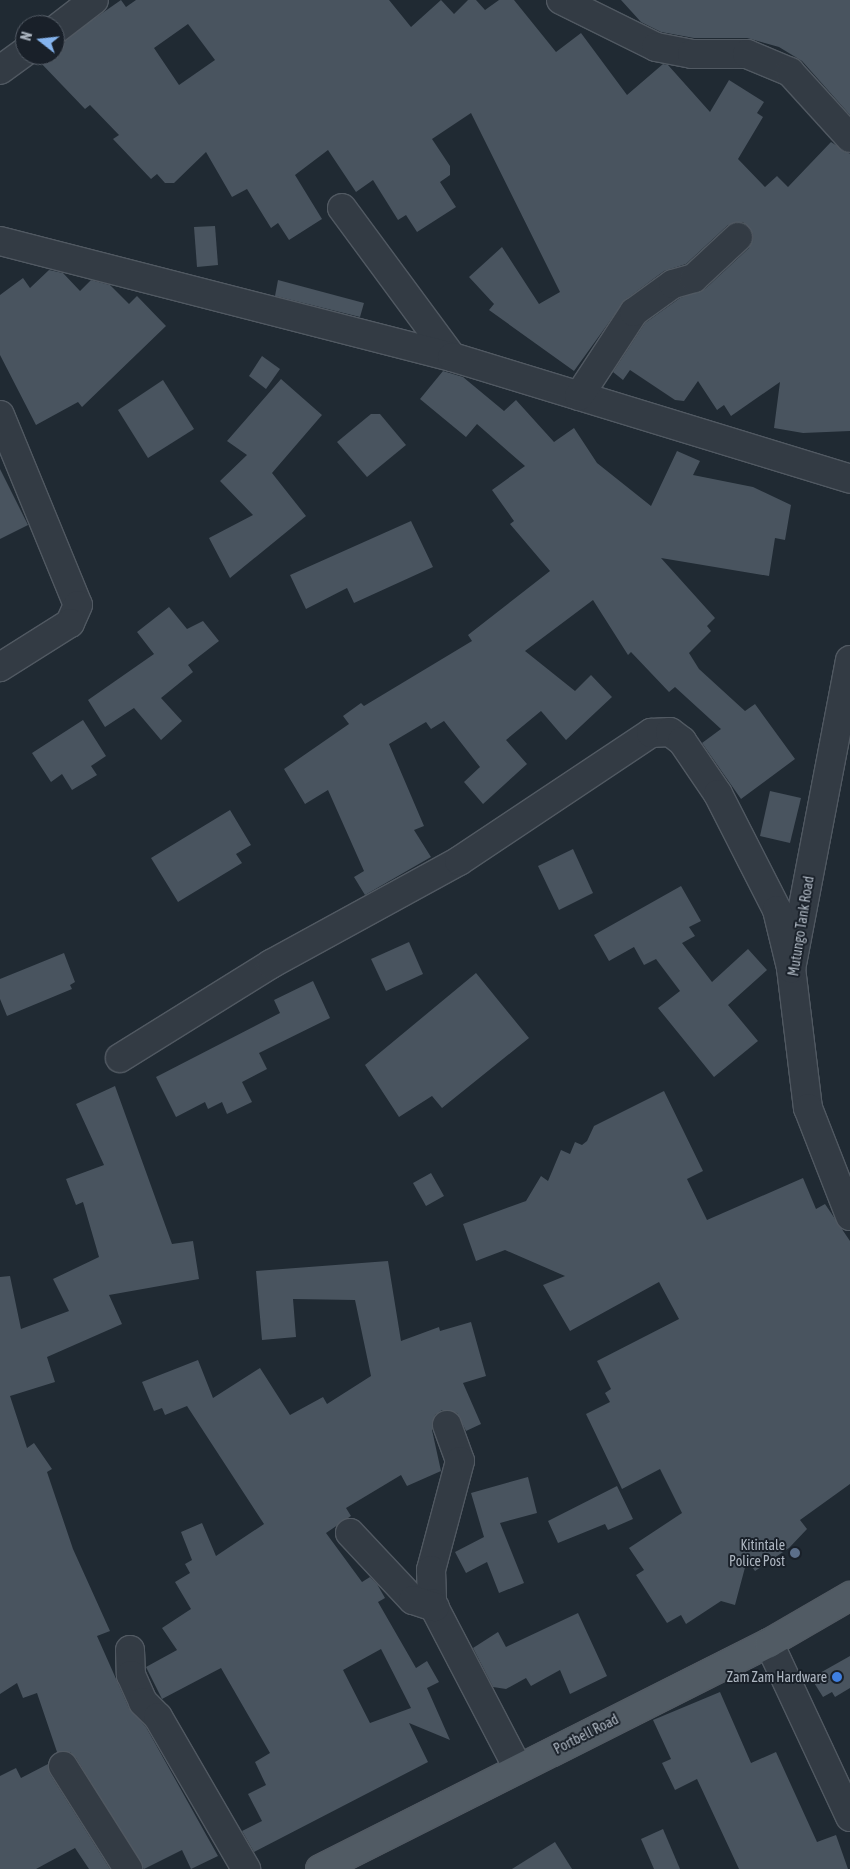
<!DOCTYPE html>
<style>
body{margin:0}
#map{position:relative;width:850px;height:1869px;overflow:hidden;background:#202a33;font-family:"Asap Condensed",sans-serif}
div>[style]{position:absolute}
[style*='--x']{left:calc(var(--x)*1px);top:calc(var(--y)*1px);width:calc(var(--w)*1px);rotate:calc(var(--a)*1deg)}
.building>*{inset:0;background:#49545f}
.roads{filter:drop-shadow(1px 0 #515962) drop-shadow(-1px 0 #515962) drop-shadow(0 1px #515962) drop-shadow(0 -1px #515962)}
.minor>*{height:28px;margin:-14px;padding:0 14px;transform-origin:14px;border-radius:14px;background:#333b44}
.major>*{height:28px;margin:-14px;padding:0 14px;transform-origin:14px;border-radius:14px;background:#515b64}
.dots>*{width:14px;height:14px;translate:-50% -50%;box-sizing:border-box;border:2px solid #192029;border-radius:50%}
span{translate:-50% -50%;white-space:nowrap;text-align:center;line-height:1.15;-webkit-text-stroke:4px #192029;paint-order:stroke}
.street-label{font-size:14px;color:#adb6c1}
.poi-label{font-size:14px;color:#adb6c1}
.right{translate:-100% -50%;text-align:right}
.north{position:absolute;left:15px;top:15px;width:50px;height:50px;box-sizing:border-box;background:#192029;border:1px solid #545c66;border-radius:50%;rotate:286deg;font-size:14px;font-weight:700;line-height:20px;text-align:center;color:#adb6c1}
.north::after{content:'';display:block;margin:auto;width:18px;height:22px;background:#85b4ee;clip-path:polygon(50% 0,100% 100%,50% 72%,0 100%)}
</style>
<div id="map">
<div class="building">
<i style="clip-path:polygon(evenodd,121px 0,126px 7px,136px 0,389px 0,411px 27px,441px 0,454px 14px,468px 0,476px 0,485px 10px,499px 0,514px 0,556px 52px,581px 33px,627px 95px,663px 64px,668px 65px,710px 112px,729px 80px,764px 102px,757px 113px,763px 117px,738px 159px,765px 187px,777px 176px,788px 187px,831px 142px,850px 154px,850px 431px,803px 433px,774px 428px,780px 382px,731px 416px,724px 405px,717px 410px,698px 381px,684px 401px,675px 400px,630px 370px,623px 380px,613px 372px,645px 323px,680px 298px,705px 289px,749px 248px,753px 234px,743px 222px,728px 225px,686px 264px,664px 271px,625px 300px,574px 371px,489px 310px,494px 304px,469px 277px,502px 247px,539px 304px,560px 292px,471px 113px,432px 139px,450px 166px,450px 175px,440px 182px,456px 207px,417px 232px,406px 215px,398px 220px,373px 180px,356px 192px,328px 150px,295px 175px,322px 219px,289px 240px,278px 223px,271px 228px,247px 189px,232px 197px,206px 152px,174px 183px,165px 183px,157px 174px,151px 179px,113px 139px,119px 135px,90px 105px,85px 109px,38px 60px,55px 55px,55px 46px,121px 0,188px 24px,215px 60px,179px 85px,154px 48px,188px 24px)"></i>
<i style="clip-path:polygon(621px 0,850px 0,850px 115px,802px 61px,779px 47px,747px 38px,694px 38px,661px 32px,641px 22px)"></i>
<i style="clip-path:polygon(215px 226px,218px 265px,197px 267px,194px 227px)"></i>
<i style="clip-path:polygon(49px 270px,63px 273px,80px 291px,91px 280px,110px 285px,129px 304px,137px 296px,166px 326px,82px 407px,78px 402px,36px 425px,0 355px,0 295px,23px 278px,30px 288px)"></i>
<i style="clip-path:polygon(278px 280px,364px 303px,360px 317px,275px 296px)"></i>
<i style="clip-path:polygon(262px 356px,280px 369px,266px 389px,249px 376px)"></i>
<i style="clip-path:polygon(443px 371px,463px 377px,504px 411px,516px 400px,554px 442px,574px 428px,597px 463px,651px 506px,677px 451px,700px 461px,693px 475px,753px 487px,791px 505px,785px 540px,775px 538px,769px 576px,661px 558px,715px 618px,707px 626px,711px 631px,689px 653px,699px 669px,745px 711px,755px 704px,795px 759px,741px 799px,702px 743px,721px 729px,675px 687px,669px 692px,631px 652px,628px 655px,593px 600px,525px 651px,575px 691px,591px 675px,612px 697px,566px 740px,541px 711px,506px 740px,527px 764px,483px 804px,464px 782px,480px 767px,444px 721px,431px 729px,426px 722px,389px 744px,424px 826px,414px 830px,431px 857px,365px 895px,354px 877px,364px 871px,328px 790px,305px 804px,284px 769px,349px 724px,343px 716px,361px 703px,364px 706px,472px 641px,468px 635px,550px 571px,510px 524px,514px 521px,492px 490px,525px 466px,477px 424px,466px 437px,420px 399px)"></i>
<i style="clip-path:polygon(281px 379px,322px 415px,272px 473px,306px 516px,230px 578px,209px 538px,253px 515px,220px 481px,247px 455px,227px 441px)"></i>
<i style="clip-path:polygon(163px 380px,194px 429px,148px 458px,118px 410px)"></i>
<i style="clip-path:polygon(371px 414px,380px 414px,406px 445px,367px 477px,337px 442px)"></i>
<i style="clip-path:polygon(0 469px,28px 525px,0 539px)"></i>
<i style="clip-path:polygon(411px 521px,433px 567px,354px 603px,347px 588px,306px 609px,290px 575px)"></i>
<i style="clip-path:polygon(169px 607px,187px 629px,203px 621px,219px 641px,188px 665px,193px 672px,161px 698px,182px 721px,161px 740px,134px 708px,105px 727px,88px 700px,154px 654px,137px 632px)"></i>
<i style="clip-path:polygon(83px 720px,106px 756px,91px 766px,97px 775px,72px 790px,62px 774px,51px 782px,32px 753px)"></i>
<i style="clip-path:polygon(770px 791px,801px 798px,790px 843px,760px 836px)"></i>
<i style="clip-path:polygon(230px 810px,251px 845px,236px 854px,242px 863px,178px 902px,151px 858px)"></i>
<i style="clip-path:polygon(573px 849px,593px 893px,559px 910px,538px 866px)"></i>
<i style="clip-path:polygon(681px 886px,701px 921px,689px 927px,695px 936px,682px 943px,712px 982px,748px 949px,767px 970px,728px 1005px,758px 1041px,714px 1077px,658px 1008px,680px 991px,656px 959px,644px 965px,634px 947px,609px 961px,594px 935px)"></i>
<i style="clip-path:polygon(409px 942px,423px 974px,386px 991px,371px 959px)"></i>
<i style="clip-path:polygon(64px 953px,75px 982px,70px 985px,72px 989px,7px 1016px,0 999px,0 979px)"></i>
<i style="clip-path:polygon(476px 973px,529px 1038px,442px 1108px,432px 1096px,399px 1117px,365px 1065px)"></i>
<i style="clip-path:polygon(313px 981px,330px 1018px,259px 1053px,267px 1069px,242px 1082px,252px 1102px,227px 1114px,222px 1102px,208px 1109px,205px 1102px,176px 1117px,156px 1077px,280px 1013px,274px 1000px)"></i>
<i style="clip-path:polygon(115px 1086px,172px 1244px,193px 1241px,199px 1279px,109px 1295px,122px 1324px,47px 1357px,55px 1382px,10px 1396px,27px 1448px,34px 1443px,52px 1469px,47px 1472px,73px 1549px,110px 1631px,97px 1636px,129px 1708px,146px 1727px,218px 1856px,191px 1869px,182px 1850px,144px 1869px,76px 1758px,70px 1752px,57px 1752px,37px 1693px,23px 1698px,17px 1683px,0 1694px,0 1277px,10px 1276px,21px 1329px,69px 1311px,53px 1279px,99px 1257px,83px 1202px,76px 1205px,66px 1179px,104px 1165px,76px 1104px)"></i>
<i style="clip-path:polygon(664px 1091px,703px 1171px,687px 1179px,707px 1220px,803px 1178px,816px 1209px,825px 1204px,850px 1241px,850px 1484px,800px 1520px,807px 1529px,789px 1548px,755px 1571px,747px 1560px,735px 1605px,721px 1601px,686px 1624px,681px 1615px,667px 1623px,636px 1575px,644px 1570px,629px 1548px,682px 1513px,660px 1469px,622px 1489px,586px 1414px,610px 1402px,605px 1393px,611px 1389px,597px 1361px,679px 1319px,659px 1282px,570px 1331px,543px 1285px,565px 1276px,505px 1250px,476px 1261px,463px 1224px,526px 1201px,541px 1176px,548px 1181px,561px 1150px,570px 1154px,575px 1142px,582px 1145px,587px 1141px,594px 1126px)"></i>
<i style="clip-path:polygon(431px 1173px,444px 1196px,426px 1206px,413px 1183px)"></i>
<i style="clip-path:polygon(evenodd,388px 1261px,401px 1341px,439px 1327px,440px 1331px,471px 1322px,486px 1376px,463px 1383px,481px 1424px,466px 1431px,457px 1413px,442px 1410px,435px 1415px,432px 1430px,441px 1471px,407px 1486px,401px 1475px,346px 1508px,351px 1516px,326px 1533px,362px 1582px,370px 1577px,377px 1584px,385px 1598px,378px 1602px,416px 1668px,427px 1661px,439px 1682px,427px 1688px,450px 1740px,409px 1723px,428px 1762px,254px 1852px,242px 1831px,262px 1821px,248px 1794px,266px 1785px,255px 1762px,270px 1753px,221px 1668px,162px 1699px,146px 1667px,177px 1650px,162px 1628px,191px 1609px,175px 1582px,190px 1573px,185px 1564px,192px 1560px,181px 1532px,202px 1523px,216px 1556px,264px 1524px,187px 1406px,165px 1415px,162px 1408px,154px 1411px,142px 1382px,198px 1360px,213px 1398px,260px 1368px,290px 1415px,323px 1397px,327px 1404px,371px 1376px,355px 1300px,293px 1299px,296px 1337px,262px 1340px,256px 1271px,388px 1261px,381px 1649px,411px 1708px,370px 1723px,343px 1670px,381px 1649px)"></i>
<i style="clip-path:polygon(528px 1477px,537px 1513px,500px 1523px,524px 1583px,499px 1593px,487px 1562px,466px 1573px,455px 1552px,484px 1537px,471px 1493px)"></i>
<i style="clip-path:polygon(617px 1486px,633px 1519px,608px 1530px,605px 1524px,558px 1543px,548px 1521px)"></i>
<i style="clip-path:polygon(578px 1613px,607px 1676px,570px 1694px,560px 1670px,531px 1686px,526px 1678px,506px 1689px,493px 1687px,473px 1648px,498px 1632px,506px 1647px)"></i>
<i style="clip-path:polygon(850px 1656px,850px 1688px,835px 1697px,832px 1692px,823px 1697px,811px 1678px)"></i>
<i style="clip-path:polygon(720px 1692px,751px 1763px,776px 1752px,817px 1842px,836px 1835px,848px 1869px,739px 1869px,697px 1779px,675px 1790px,662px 1763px,671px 1759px,653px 1720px)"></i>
<i style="clip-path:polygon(48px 1764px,50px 1774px,110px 1869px,89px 1869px,75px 1848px,36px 1869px,0 1869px,0 1776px,16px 1768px,21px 1778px)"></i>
<i style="clip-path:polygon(663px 1829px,680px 1869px,654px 1869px,641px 1839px)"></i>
<i style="clip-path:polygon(555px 1842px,572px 1869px,512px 1869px)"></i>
</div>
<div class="roads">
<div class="minor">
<i style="--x:561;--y:0;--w:106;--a:26.3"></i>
<i style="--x:656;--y:47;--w:37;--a:11"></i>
<i style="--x:692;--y:54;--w:55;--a:0"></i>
<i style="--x:747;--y:54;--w:47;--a:22.7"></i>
<i style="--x:790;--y:72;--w:89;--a:47.7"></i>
<i style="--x:55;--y:30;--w:49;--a:-37.6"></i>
<i style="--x:0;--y:70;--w:31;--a:-36"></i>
<i style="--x:342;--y:208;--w:185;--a:53.6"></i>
<i style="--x:0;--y:241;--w:467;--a:14.4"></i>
<i style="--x:452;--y:357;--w:416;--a:17"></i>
<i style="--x:579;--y:396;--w:100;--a:-56.8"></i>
<i style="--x:634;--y:312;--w:48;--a:-35.7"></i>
<i style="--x:673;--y:284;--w:22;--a:-16"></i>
<i style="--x:694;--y:278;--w:60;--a:-43"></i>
<i style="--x:0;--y:415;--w:205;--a:67.7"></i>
<i style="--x:78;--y:605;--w:20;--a:114"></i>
<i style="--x:70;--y:623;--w:83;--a:147.8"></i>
<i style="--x:850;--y:660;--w:314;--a:100.8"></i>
<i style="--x:791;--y:968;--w:141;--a:83.1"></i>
<i style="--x:808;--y:1108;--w:116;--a:68.7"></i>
<i style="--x:120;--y:1058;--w:178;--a:-31.9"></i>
<i style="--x:271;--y:964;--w:214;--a:-28.7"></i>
<i style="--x:459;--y:861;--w:231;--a:-33.7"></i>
<i style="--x:651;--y:733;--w:19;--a:-3"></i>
<i style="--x:670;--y:732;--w:15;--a:37"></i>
<i style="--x:682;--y:741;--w:64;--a:55.8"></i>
<i style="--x:718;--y:794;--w:130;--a:63"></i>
<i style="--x:777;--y:910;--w:60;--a:76.4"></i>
<i style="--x:447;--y:1425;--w:38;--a:70"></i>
<i style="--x:460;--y:1461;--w:113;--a:104.9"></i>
<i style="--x:431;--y:1570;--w:33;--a:88"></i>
<i style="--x:432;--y:1603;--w:186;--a:62.5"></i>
<i style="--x:350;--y:1533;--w:92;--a:46.8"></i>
<i style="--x:413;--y:1600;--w:23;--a:18"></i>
<i style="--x:769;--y:1643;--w:192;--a:65"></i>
<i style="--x:130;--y:1650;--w:25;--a:88"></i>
<i style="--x:131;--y:1675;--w:30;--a:66"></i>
<i style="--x:143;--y:1702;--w:21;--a:45"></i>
<i style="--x:158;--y:1717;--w:176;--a:59.9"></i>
<i style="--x:63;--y:1766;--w:122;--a:57.7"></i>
</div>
<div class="major">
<i style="--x:320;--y:1869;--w:503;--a:-26.72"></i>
<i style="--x:769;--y:1643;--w:94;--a:-30.1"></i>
</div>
</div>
<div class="dots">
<i style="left:795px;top:1553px;background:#5c6f8a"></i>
<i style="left:837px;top:1677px;background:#3f7fe0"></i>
</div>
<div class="street-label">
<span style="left:801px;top:926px;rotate:-81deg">Mutungo Tank Road</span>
<span style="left:586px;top:1734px;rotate:-27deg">Portbell Road</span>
</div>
<div class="poi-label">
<span class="right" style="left:785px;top:1553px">Kitintale<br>Police Post</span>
<span class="right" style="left:827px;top:1677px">Zam Zam Hardware</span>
</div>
<div class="north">N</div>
</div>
